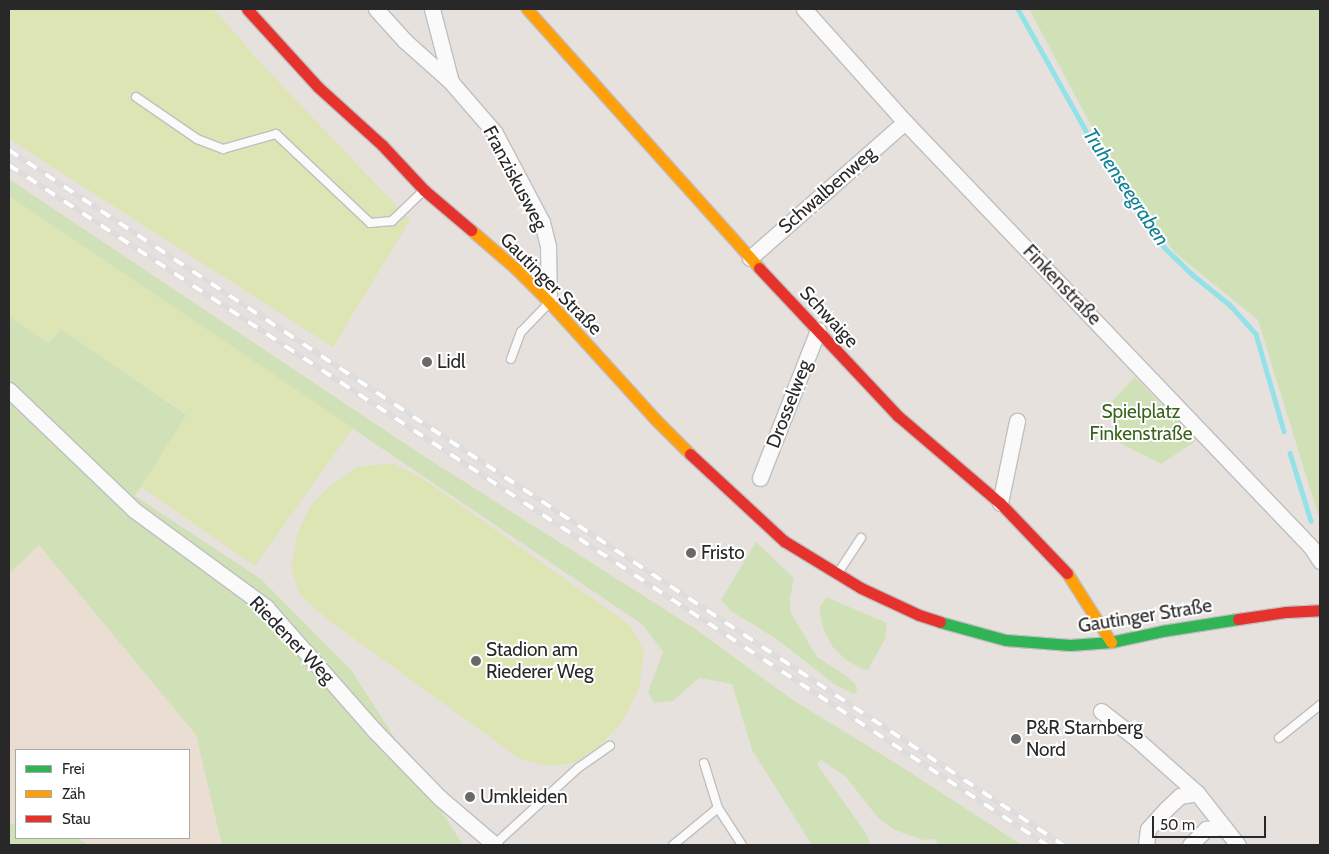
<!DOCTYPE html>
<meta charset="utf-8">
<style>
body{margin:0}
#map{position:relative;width:1329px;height:854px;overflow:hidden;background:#e7e1de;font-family:Cabin,sans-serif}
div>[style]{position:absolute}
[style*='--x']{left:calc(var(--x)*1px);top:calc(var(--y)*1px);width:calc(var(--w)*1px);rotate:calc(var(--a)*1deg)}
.education>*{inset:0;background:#eaddd2}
.green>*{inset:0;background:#d1e1b7}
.pitch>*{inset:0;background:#dde5b4}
.stream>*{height:4.5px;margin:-2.25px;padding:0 2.25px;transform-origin:2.25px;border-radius:2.25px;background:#92e2e8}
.roads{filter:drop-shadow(1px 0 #c0bfbf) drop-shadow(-1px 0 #c0bfbf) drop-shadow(0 1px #c0bfbf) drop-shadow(0 -1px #c0bfbf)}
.lane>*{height:8px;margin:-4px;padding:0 4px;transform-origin:4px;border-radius:4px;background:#fbfafa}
.street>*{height:15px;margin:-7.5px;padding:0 7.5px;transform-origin:7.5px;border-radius:7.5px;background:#fbfafa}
.fast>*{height:11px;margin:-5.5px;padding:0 5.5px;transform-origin:5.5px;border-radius:5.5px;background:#30b455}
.slow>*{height:11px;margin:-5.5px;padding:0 5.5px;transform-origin:5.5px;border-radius:5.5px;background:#ff9f0a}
.jam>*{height:11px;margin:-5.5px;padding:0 5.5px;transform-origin:5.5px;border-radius:5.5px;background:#e5322d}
.rail>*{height:5.5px;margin-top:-2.75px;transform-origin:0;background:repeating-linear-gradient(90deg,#fff 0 11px,#ddddde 0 22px);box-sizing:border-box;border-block:1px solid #ddddde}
.dots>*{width:14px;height:14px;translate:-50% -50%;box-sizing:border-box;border:2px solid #fff;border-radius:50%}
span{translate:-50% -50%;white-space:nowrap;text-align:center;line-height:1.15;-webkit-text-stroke:4px #fff;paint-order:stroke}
.street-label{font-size:19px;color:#282828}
.poi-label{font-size:19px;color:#282828}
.left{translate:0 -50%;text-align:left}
.park-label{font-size:19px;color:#38631a}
.water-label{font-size:20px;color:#0f8296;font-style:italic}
.frame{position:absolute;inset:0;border:10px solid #282828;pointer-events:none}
.legend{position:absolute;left:15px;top:749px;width:175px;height:90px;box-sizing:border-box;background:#fff;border:1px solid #a9a9a9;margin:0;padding:6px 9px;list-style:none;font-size:15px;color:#282828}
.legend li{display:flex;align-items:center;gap:10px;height:25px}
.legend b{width:25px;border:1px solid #a9a9a9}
.scale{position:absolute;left:1152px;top:816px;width:114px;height:22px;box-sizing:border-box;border:2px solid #282828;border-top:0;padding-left:6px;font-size:15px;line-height:18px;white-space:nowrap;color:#282828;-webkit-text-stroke:4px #fff;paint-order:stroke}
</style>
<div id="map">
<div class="education">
<i style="clip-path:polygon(39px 545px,196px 735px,222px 845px,88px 845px,78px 838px,189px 838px,189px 750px,16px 750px,16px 822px,9px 820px,9px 574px)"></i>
</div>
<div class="green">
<i style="clip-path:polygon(1029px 9px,1320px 9px,1320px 521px,1258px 320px,1174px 252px,1101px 144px)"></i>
<i style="clip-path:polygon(9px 179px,413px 449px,694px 628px,793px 700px,897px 764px,1022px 845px,938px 845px,935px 839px,923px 840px,895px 830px,878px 818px,846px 777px,821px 760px,817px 764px,868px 836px,870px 845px,812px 845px,752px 750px,732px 684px,699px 678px,673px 701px,654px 703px,648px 692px,663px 652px,643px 625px,9px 196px)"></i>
<i style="clip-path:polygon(9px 316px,48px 343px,61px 329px,187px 415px,135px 496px,261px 579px,352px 671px,463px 845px,222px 845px,196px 735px,39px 545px,9px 574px)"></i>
<i style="clip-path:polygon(1135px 377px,1196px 441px,1161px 464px,1119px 443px,1110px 413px,1113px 400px)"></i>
<i style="clip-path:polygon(756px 542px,794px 578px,790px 599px,791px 613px,817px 657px,845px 675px,856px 685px,857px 692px,854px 694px,834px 684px,778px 640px,731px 611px,721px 600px)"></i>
<i style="clip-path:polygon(826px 597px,887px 623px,885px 639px,868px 670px,862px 669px,846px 660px,832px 646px,823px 628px,820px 613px,820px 607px)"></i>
<i style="clip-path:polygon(9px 823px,16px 824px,16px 838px,78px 838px,88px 845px,9px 845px)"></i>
</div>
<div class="pitch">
<i style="clip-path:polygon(9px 9px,214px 9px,258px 60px,410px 220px,333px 347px,9px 139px)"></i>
<i style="clip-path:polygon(9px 196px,353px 428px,255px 566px,141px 487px,187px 414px,61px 329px,49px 343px,9px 316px)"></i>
<i style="clip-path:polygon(392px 463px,422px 478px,630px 625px,644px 651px,639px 689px,622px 722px,600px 746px,574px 763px,549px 766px,520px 759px,327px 619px,300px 595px,291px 568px,297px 534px,311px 505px,331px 485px,357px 467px)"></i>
</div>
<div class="stream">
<i style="--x:1018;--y:9;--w:154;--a:60.8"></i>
<i style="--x:1093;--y:143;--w:127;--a:55.6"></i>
<i style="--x:1165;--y:248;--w:39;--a:44"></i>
<i style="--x:1193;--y:275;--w:48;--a:39"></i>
<i style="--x:1230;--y:305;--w:39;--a:48"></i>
<i style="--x:1256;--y:334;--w:101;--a:73.9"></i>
<i style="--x:1290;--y:453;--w:71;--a:72.8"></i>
</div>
<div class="roads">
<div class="lane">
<i style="--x:136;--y:97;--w:74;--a:34.5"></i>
<i style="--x:197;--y:139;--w:28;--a:21"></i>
<i style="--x:223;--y:149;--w:55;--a:-15.8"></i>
<i style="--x:276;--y:134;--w:129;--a:43.4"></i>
<i style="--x:370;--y:223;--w:22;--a:-5"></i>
<i style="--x:392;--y:221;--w:42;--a:-44"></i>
<i style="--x:511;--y:359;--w:29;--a:-70"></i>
<i style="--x:521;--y:332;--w:39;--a:-46"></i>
<i style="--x:838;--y:573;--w:42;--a:-56.7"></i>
<i style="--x:1279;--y:738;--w:53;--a:-38.8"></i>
<i style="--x:704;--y:763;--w:47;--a:72.7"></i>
<i style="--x:718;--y:808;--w:44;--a:57"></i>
<i style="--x:494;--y:845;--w:114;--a:-42.5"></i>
<i style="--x:578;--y:768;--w:39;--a:-35"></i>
<i style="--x:673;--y:845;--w:58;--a:-39.4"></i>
</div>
<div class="street">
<i style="--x:376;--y:9;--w:43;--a:47.8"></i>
<i style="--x:405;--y:41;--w:62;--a:41.7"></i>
<i style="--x:432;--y:9;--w:75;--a:75.4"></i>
<i style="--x:451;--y:82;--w:67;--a:49.2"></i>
<i style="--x:495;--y:133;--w:101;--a:62.2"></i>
<i style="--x:542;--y:222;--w:25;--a:76"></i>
<i style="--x:548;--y:246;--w:56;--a:89"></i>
<i style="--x:804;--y:9;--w:152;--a:48.2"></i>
<i style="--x:905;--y:122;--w:588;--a:46.31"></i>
<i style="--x:1311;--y:547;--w:17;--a:57"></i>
<i style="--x:750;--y:258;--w:206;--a:-41.3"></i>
<i style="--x:9;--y:390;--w:173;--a:43.8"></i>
<i style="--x:134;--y:510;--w:164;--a:36.3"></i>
<i style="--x:266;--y:607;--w:164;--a:48.7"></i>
<i style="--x:374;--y:730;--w:95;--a:45.9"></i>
<i style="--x:440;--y:798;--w:72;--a:40.5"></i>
<i style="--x:760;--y:478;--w:159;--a:-68.6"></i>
<i style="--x:1000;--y:503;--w:84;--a:-78.3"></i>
<i style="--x:1101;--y:711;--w:41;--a:38"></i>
<i style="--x:1133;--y:736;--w:86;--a:41.7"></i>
<i style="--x:1197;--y:793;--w:66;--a:51.7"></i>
<i style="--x:1146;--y:845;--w:16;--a:-83"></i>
<i style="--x:1148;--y:829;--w:27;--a:-48"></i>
<i style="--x:1166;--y:809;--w:19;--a:-43"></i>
<i style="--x:1180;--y:796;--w:17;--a:-10"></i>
<i style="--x:1190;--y:845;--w:23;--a:-45"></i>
<i style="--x:1206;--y:829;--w:18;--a:-6"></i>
</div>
<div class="fast">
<i style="--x:940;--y:622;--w:68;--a:15.3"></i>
<i style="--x:1006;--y:640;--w:64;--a:4.5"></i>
<i style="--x:1070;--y:645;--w:41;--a:-4.2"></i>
<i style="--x:1111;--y:642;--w:52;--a:-12.2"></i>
<i style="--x:1162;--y:631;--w:77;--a:-9"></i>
</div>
<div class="slow">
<i style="--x:527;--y:9;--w:348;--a:48.1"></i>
<i style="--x:471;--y:230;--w:58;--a:40.8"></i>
<i style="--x:515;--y:268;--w:48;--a:45"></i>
<i style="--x:549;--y:302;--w:159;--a:47.8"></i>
<i style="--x:656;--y:420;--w:48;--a:45"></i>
<i style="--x:1067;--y:573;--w:82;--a:57.5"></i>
</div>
<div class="jam">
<i style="--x:247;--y:9;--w:105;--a:47.7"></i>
<i style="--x:318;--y:87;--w:86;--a:42.2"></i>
<i style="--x:382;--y:145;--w:62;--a:47"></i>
<i style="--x:424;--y:190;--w:62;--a:40.4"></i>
<i style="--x:759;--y:268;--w:203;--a:46.8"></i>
<i style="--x:898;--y:416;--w:134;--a:40.5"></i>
<i style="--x:1000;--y:503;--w:97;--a:46.3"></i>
<i style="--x:690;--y:454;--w:128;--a:42.8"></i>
<i style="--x:784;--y:541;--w:90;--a:31.4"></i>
<i style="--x:861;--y:588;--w:64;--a:25"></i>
<i style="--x:919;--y:615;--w:22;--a:18"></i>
<i style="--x:1238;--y:619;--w:49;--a:-8.3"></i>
<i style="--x:1286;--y:612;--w:34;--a:-3"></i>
</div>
</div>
<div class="rail">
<i style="--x:9;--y:150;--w:1263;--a:33.4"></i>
<i style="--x:9;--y:165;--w:1241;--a:33.23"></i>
</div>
<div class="dots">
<i style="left:427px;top:362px;background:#6b6968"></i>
<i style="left:691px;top:553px;background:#6b6968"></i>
<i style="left:476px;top:661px;background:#6b6968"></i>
<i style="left:1016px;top:739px;background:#6b6968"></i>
<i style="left:470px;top:797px;background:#6b6968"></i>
</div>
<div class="street-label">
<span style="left:515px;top:178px;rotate:62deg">Franziskusweg</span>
<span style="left:827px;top:190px;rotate:-41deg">Schwalbenweg</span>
<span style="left:551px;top:284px;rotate:45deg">Gautinger Straße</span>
<span style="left:1062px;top:285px;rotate:46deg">Finkenstraße</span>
<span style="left:829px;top:317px;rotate:47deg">Schwaige</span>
<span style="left:789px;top:404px;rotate:-69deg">Drosselweg</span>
<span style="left:1145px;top:616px;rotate:-9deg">Gautinger Straße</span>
<span style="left:292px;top:640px;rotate:46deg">Riedener Weg</span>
</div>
<div class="poi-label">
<span class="left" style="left:437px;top:362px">Lidl</span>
<span class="left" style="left:701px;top:553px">Fristo</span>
<span class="left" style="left:486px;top:661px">Stadion am<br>Riederer Weg</span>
<span class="left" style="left:1026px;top:739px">P&amp;R Starnberg<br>Nord</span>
<span class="left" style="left:480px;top:797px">Umkleiden</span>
</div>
<div class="park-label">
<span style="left:1141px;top:423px">Spielplatz<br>Finkenstraße</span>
</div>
<div class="water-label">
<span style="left:1126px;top:187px;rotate:56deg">Truhenseegraben</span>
</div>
<div class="frame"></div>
<ul class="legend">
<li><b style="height:6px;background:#30b455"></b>Frei</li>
<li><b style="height:6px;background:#ff9f0a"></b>Zäh</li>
<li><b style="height:6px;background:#e5322d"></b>Stau</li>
</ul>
<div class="scale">50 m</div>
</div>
